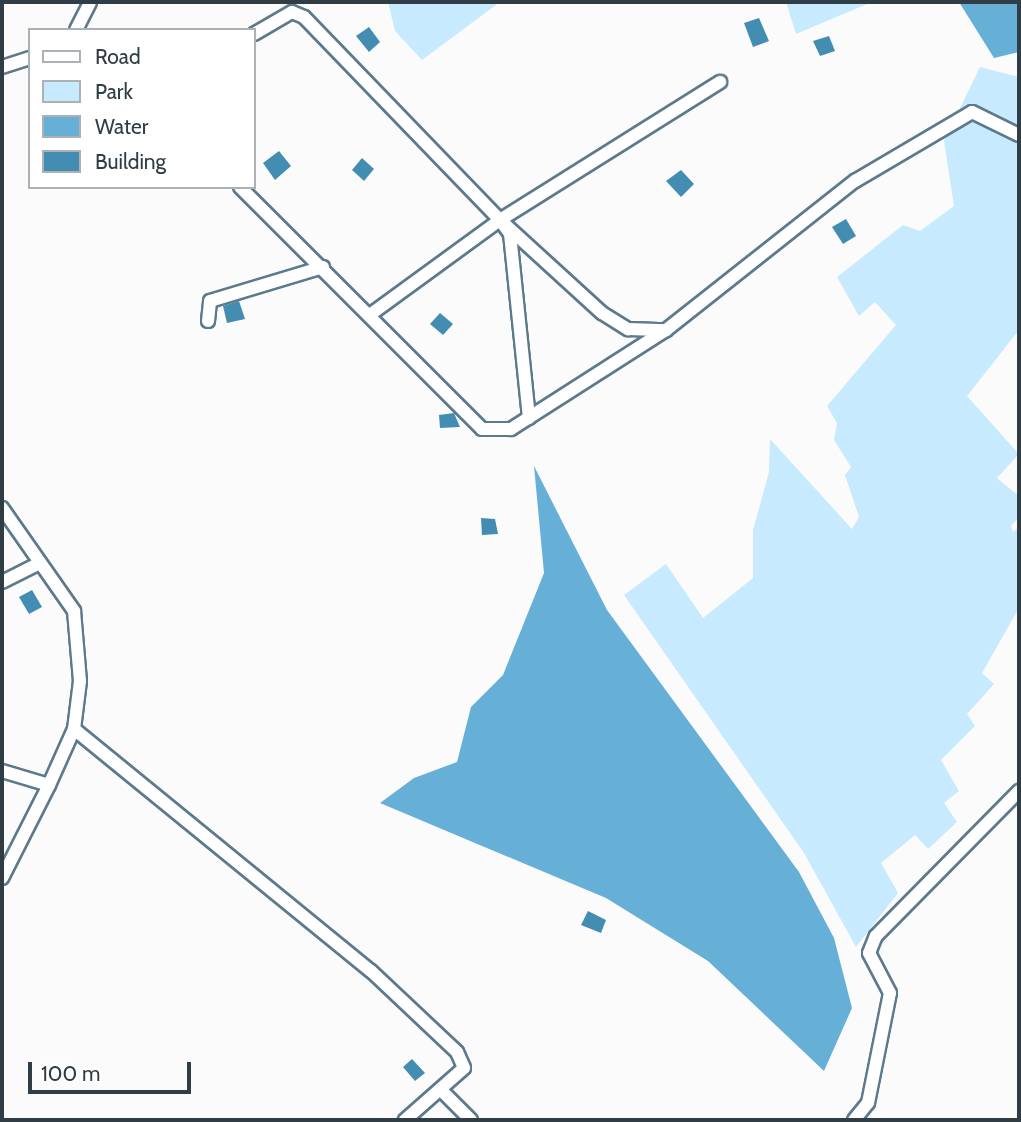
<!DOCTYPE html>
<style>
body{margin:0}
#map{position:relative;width:1021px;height:1122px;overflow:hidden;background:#fbfbfb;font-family:Cabin,sans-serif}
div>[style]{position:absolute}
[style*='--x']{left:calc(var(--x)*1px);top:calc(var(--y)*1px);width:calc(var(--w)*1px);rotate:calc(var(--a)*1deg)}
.green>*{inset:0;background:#c8eafe}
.water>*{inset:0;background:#66afd6}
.building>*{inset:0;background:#438cb2}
.roads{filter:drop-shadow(2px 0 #5c7a8c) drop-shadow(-2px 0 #5c7a8c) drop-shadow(0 2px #5c7a8c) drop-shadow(0 -2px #5c7a8c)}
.street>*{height:12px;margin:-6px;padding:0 6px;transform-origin:6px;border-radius:6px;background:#fff}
span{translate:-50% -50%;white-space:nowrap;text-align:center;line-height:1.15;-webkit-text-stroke:7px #fff;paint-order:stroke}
.frame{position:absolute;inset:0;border:4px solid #303d45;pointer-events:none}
.legend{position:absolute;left:28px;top:28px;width:228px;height:161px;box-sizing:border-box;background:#fff;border:2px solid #acb1b5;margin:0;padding:9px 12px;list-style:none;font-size:21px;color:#303d45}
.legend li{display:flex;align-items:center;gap:14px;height:35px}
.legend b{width:35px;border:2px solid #acb1b5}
.scale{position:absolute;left:28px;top:1062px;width:163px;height:32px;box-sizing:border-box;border:4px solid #303d45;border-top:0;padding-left:9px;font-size:21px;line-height:24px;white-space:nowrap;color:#303d45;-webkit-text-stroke:5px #fff;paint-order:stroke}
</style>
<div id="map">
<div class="green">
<i style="clip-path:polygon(388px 2px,500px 2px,422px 60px,395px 31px)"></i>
<i style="clip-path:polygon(786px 2px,872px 2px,796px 34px)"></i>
<i style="clip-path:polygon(980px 67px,1019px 77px,1019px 330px,967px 396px,1019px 454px,997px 478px,1019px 496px,1019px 517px,1011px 526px,1013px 532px,1019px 527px,1019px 608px,982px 673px,994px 684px,967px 714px,975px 726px,941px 760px,959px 791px,944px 803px,957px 822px,928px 849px,915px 835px,881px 863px,898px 893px,856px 947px,804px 853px,624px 595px,666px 564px,703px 618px,753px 578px,753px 530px,769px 472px,770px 439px,852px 529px,859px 517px,845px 475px,851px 467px,834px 440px,837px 423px,827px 406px,896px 325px,875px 302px,859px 316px,837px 277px,903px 225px,920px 231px,954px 206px,944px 141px)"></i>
</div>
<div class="water">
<i style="clip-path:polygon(959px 2px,1019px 2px,1019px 52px,994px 58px)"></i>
<i style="clip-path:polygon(534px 466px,607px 610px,799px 872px,834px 938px,852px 1008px,824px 1071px,708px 961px,606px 898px,380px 803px,414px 778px,457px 762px,471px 707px,503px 675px,544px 573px)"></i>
</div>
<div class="building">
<i style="clip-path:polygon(759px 18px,769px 41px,753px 47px,744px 23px)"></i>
<i style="clip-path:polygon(369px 27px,380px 42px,369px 52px,356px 36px)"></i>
<i style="clip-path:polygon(829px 36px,835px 51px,820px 56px,813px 41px)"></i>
<i style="clip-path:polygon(279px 151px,291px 166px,275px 180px,263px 163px)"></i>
<i style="clip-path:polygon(362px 158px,374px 169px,364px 181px,352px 170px)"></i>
<i style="clip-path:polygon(681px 170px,694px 184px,681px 197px,666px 181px)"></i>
<i style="clip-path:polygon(846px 219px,856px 236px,843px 244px,832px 227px)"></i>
<i style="clip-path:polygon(239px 301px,245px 319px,227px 323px,223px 306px)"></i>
<i style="clip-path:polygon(440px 313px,453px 324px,443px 335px,430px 324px)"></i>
<i style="clip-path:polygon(454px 413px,460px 427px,440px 428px,439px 415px)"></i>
<i style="clip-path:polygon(481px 518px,495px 519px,498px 534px,482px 535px)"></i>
<i style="clip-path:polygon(32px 590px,42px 607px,29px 614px,19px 597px)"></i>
<i style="clip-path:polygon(588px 911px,606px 920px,601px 933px,581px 925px)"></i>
<i style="clip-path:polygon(412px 1059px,425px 1073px,415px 1081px,403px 1067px)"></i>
</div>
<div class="roads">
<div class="street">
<i style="--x:76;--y:30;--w:31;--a:-63"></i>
<i style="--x:254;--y:34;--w:44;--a:-30.1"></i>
<i style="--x:292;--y:12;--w:13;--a:23"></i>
<i style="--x:304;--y:17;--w:282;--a:46"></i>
<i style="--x:500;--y:220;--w:17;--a:54"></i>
<i style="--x:510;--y:234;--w:185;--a:84.1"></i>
<i style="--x:2;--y:67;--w:29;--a:-18"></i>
<i style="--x:240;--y:187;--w:342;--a:45"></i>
<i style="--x:482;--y:429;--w:29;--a:0"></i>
<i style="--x:511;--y:429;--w:184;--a:-32.6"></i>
<i style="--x:666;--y:330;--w:241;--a:-38.3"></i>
<i style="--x:855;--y:181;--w:136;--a:-30.5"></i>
<i style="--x:972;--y:112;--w:52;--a:26.1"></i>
<i style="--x:500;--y:220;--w:260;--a:-32.1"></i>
<i style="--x:371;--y:314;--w:160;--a:-36.1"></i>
<i style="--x:500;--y:220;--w:138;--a:42.4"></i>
<i style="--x:602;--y:313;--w:31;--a:32"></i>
<i style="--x:628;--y:329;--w:38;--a:2"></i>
<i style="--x:208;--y:321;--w:20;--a:-84"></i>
<i style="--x:210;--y:301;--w:118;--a:-16.7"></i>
<i style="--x:2;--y:508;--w:126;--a:55"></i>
<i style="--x:74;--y:611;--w:70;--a:85.1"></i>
<i style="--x:80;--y:681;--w:48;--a:97.1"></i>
<i style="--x:74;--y:729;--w:383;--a:39.2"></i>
<i style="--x:371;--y:971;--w:118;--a:43.3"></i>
<i style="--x:457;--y:1052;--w:17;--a:66"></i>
<i style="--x:464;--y:1068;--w:79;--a:138.6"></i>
<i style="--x:2;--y:582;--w:42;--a:-26.6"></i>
<i style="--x:2;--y:771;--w:49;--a:16.6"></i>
<i style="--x:49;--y:785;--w:61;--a:-65.9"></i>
<i style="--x:2;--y:878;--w:104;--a:-63.2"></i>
<i style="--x:442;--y:1091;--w:41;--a:45"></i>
<i style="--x:854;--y:1120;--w:22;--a:-51"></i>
<i style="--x:868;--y:1103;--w:112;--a:-78.7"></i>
<i style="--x:890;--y:993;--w:45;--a:-117.7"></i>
<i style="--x:869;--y:953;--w:18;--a:-68"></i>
<i style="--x:876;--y:936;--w:204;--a:-45.4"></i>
</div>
</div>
<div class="frame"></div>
<ul class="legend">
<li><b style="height:9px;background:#fff"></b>Road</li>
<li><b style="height:19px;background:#c8eafe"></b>Park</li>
<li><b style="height:19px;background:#66afd6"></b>Water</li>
<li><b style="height:19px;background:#438cb2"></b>Building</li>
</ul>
<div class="scale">100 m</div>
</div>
